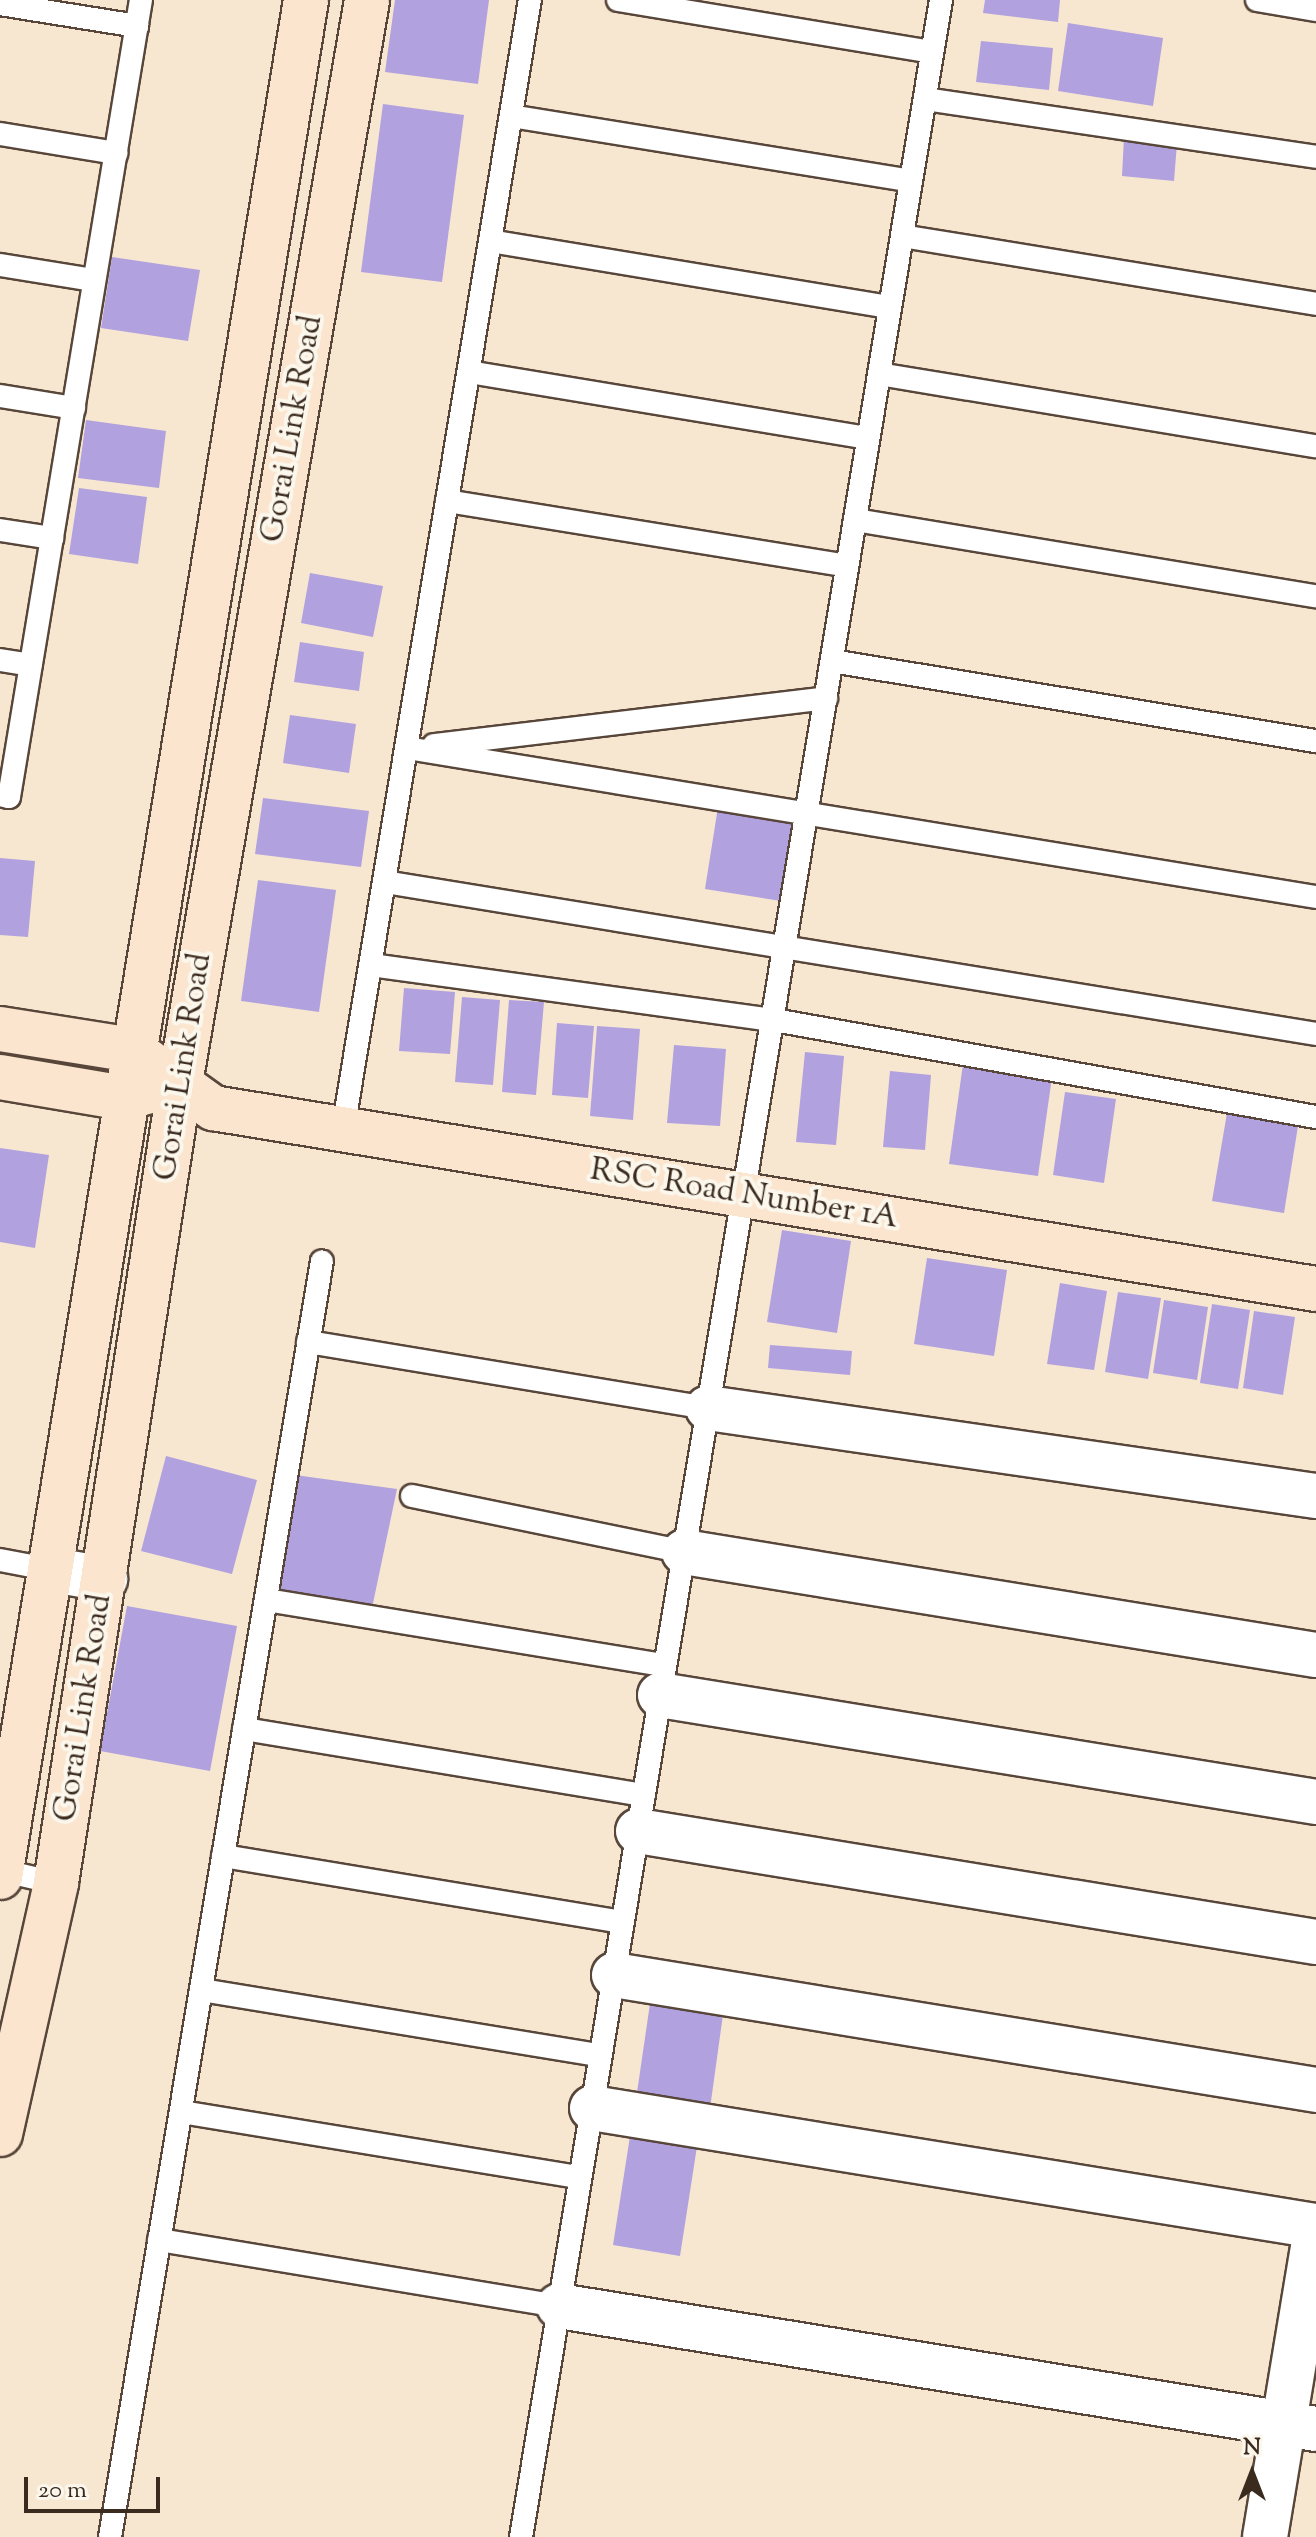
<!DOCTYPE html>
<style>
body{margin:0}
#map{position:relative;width:1316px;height:2537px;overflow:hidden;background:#f7e7d1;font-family:"Sorts Mill Goudy",serif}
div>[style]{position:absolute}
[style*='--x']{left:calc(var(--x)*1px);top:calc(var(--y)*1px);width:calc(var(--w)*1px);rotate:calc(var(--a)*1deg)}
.building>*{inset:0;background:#b1a1de}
.roads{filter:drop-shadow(2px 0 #574639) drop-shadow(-2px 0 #574639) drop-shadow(0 2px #574639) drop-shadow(0 -2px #574639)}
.lane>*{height:22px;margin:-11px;padding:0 11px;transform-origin:11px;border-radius:11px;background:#fff}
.street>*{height:44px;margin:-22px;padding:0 22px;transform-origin:22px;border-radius:22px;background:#fff}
.secondary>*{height:44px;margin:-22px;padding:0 22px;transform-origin:22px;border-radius:22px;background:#fbe5cf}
span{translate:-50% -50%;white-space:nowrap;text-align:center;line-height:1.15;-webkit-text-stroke:8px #fbf7ec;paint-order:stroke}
.street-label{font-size:32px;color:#3b2a1e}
.north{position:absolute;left:1212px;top:2433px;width:80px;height:80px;-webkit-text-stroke:6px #fbf7ec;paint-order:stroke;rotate:0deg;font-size:22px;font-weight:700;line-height:32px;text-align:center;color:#3b2a1e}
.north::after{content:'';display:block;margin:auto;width:28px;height:36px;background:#3b2a1e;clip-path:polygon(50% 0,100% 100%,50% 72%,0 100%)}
.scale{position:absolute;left:24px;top:2477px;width:136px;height:36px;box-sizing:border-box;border:4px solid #3b2a1e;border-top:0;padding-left:10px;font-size:24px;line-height:28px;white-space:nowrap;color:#3b2a1e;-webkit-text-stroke:6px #fbf7ec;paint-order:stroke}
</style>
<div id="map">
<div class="building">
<i style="clip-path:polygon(395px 0,489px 0,478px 84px,385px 72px)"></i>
<i style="clip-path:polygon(985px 0,1060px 0,1058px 22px,983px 13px)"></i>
<i style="clip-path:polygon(1068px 23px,1163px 38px,1153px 106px,1058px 91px)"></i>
<i style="clip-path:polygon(981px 41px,1053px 48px,1049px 90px,976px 82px)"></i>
<i style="clip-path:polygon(383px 104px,464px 115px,442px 282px,361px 272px)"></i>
<i style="clip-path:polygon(1124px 137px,1177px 143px,1174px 181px,1122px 176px)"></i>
<i style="clip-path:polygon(112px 257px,200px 270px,188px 341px,101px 328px)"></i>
<i style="clip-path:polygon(86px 420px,166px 431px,159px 488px,78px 478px)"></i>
<i style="clip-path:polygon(79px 488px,147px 497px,138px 564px,69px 554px)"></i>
<i style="clip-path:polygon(310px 573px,383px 586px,373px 637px,301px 623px)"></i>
<i style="clip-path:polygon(300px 642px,364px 652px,359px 691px,294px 682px)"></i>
<i style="clip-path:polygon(290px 715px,356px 724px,349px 773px,283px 763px)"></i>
<i style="clip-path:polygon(263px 798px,369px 811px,361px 867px,255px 854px)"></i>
<i style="clip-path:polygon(718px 807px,794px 820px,781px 901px,705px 889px)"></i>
<i style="clip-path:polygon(0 858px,35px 861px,28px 937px,0 935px)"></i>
<i style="clip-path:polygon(258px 880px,336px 890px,319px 1012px,241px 1001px)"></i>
<i style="clip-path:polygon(404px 988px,455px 992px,450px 1054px,399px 1051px)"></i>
<i style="clip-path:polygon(462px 997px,500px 1000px,493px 1085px,455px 1082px)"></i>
<i style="clip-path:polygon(509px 1000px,544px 1002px,536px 1095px,502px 1092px)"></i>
<i style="clip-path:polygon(557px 1023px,594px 1026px,588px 1098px,552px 1095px)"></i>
<i style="clip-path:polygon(597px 1026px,640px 1029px,633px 1120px,590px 1116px)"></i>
<i style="clip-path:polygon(674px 1045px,726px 1049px,720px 1126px,667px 1123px)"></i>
<i style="clip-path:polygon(805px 1052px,844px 1056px,836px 1145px,796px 1142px)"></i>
<i style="clip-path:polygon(964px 1057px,1053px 1070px,1038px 1176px,949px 1164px)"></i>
<i style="clip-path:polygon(890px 1071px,931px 1075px,925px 1150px,883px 1147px)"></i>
<i style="clip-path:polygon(1065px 1092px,1116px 1099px,1104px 1183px,1053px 1175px)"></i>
<i style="clip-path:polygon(1227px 1113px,1298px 1126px,1284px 1213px,1212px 1201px)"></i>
<i style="clip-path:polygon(0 1148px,49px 1155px,35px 1248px,0 1242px)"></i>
<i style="clip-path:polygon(782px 1230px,851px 1241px,837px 1333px,767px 1322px)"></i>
<i style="clip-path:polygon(927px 1258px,1007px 1270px,994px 1356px,914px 1344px)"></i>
<i style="clip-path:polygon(1060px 1283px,1107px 1291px,1094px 1370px,1047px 1364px)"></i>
<i style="clip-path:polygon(1118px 1292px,1161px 1298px,1148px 1379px,1105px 1372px)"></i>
<i style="clip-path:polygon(1164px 1300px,1208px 1307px,1197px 1380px,1153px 1373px)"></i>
<i style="clip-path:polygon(1212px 1304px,1250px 1310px,1238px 1389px,1200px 1383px)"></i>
<i style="clip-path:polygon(1254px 1311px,1295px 1317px,1283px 1395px,1243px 1388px)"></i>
<i style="clip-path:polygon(770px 1345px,852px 1351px,850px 1375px,768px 1368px)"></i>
<i style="clip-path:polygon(166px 1456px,257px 1480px,232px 1574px,141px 1551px)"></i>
<i style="clip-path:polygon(295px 1475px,397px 1489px,372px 1608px,277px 1595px)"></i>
<i style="clip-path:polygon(127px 1606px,237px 1626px,210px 1771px,100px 1751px)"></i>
<i style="clip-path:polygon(652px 1990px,725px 2000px,708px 2123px,634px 2113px)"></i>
<i style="clip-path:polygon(631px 2130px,698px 2140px,680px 2256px,613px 2245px)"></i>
</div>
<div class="roads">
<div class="lane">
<i style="--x:618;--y:0;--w:318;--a:9.4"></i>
<i style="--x:1257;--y:0;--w:60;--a:9.6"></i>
<i style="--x:0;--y:4;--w:139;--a:9.1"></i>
<i style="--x:925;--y:99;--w:395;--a:8.4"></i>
<i style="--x:511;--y:116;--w:405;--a:9.2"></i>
<i style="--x:0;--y:134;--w:118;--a:9.3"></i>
<i style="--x:902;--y:236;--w:420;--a:9.3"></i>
<i style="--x:490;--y:241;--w:405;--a:9.4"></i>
<i style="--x:0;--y:265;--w:95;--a:9.1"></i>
<i style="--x:469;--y:372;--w:404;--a:9.4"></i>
<i style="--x:879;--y:374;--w:443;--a:9.4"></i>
<i style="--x:0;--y:396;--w:75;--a:9.2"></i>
<i style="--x:447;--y:501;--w:405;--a:9.2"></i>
<i style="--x:855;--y:520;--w:467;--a:9.4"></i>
<i style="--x:0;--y:530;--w:53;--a:8.7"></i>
<i style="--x:0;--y:660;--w:31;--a:9"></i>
<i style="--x:832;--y:661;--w:491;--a:9.4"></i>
<i style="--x:434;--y:745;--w:395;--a:-6.8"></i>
<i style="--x:407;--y:748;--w:921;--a:9.31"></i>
<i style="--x:0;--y:795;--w:9;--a:13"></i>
<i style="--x:9;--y:797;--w:808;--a:-80.6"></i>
<i style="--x:385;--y:882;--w:943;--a:9.27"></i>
<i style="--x:371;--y:965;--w:407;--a:7.8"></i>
<i style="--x:774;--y:1020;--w:551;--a:10.15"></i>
<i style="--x:343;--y:1129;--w:1144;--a:-80.6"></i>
<i style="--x:308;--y:1342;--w:405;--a:9.4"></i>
<i style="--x:412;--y:1496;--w:278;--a:11.6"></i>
<i style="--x:0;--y:1560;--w:54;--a:10.7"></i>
<i style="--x:266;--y:1600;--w:404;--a:9.3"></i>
<i style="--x:244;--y:1729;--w:405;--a:9.4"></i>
<i style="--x:223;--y:1856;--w:405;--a:9.4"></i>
<i style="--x:0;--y:1870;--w:57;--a:13.1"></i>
<i style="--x:201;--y:1990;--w:404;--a:9.3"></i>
<i style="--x:181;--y:2112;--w:404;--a:9.3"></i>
<i style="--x:159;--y:2240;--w:405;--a:9.4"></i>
<i style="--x:110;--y:2537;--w:1293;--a:-80.57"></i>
<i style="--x:521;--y:2537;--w:2572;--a:-80.6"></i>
</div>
<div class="street">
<i style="--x:708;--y:1408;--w:614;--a:8.24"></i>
<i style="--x:684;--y:1552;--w:640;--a:9.26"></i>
<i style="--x:53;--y:1570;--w:53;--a:9.8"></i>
<i style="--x:660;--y:1695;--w:665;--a:9.26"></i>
<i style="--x:638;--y:1831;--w:687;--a:9.3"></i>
<i style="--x:614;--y:1975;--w:711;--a:9.3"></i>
<i style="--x:592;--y:2108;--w:734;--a:9.26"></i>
<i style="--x:559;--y:2306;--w:767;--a:9.23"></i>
<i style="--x:1265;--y:2537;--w:311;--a:-80.6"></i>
</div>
<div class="secondary">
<i style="--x:0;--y:1029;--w:134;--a:9"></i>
<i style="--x:132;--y:1050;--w:100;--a:35.6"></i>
<i style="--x:213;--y:1108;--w:1118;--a:9.32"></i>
<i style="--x:0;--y:1077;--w:126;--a:9.6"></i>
<i style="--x:124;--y:1098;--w:28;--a:-15"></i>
<i style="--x:0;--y:1877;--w:1902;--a:-80.74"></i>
<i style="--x:0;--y:2134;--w:257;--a:-77.4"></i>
<i style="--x:56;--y:1883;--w:810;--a:-81.19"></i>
<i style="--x:180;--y:1083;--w:1099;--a:-80.2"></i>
</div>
</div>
<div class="street-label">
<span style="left:293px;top:429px;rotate:-80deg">Gorai Link Road</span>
<span style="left:184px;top:1067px;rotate:-81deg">Gorai Link Road</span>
<span style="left:744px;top:1195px;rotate:9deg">RSC Road Number 1A</span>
<span style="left:84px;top:1708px;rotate:-81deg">Gorai Link Road</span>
</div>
<div class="north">N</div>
<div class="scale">20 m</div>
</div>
